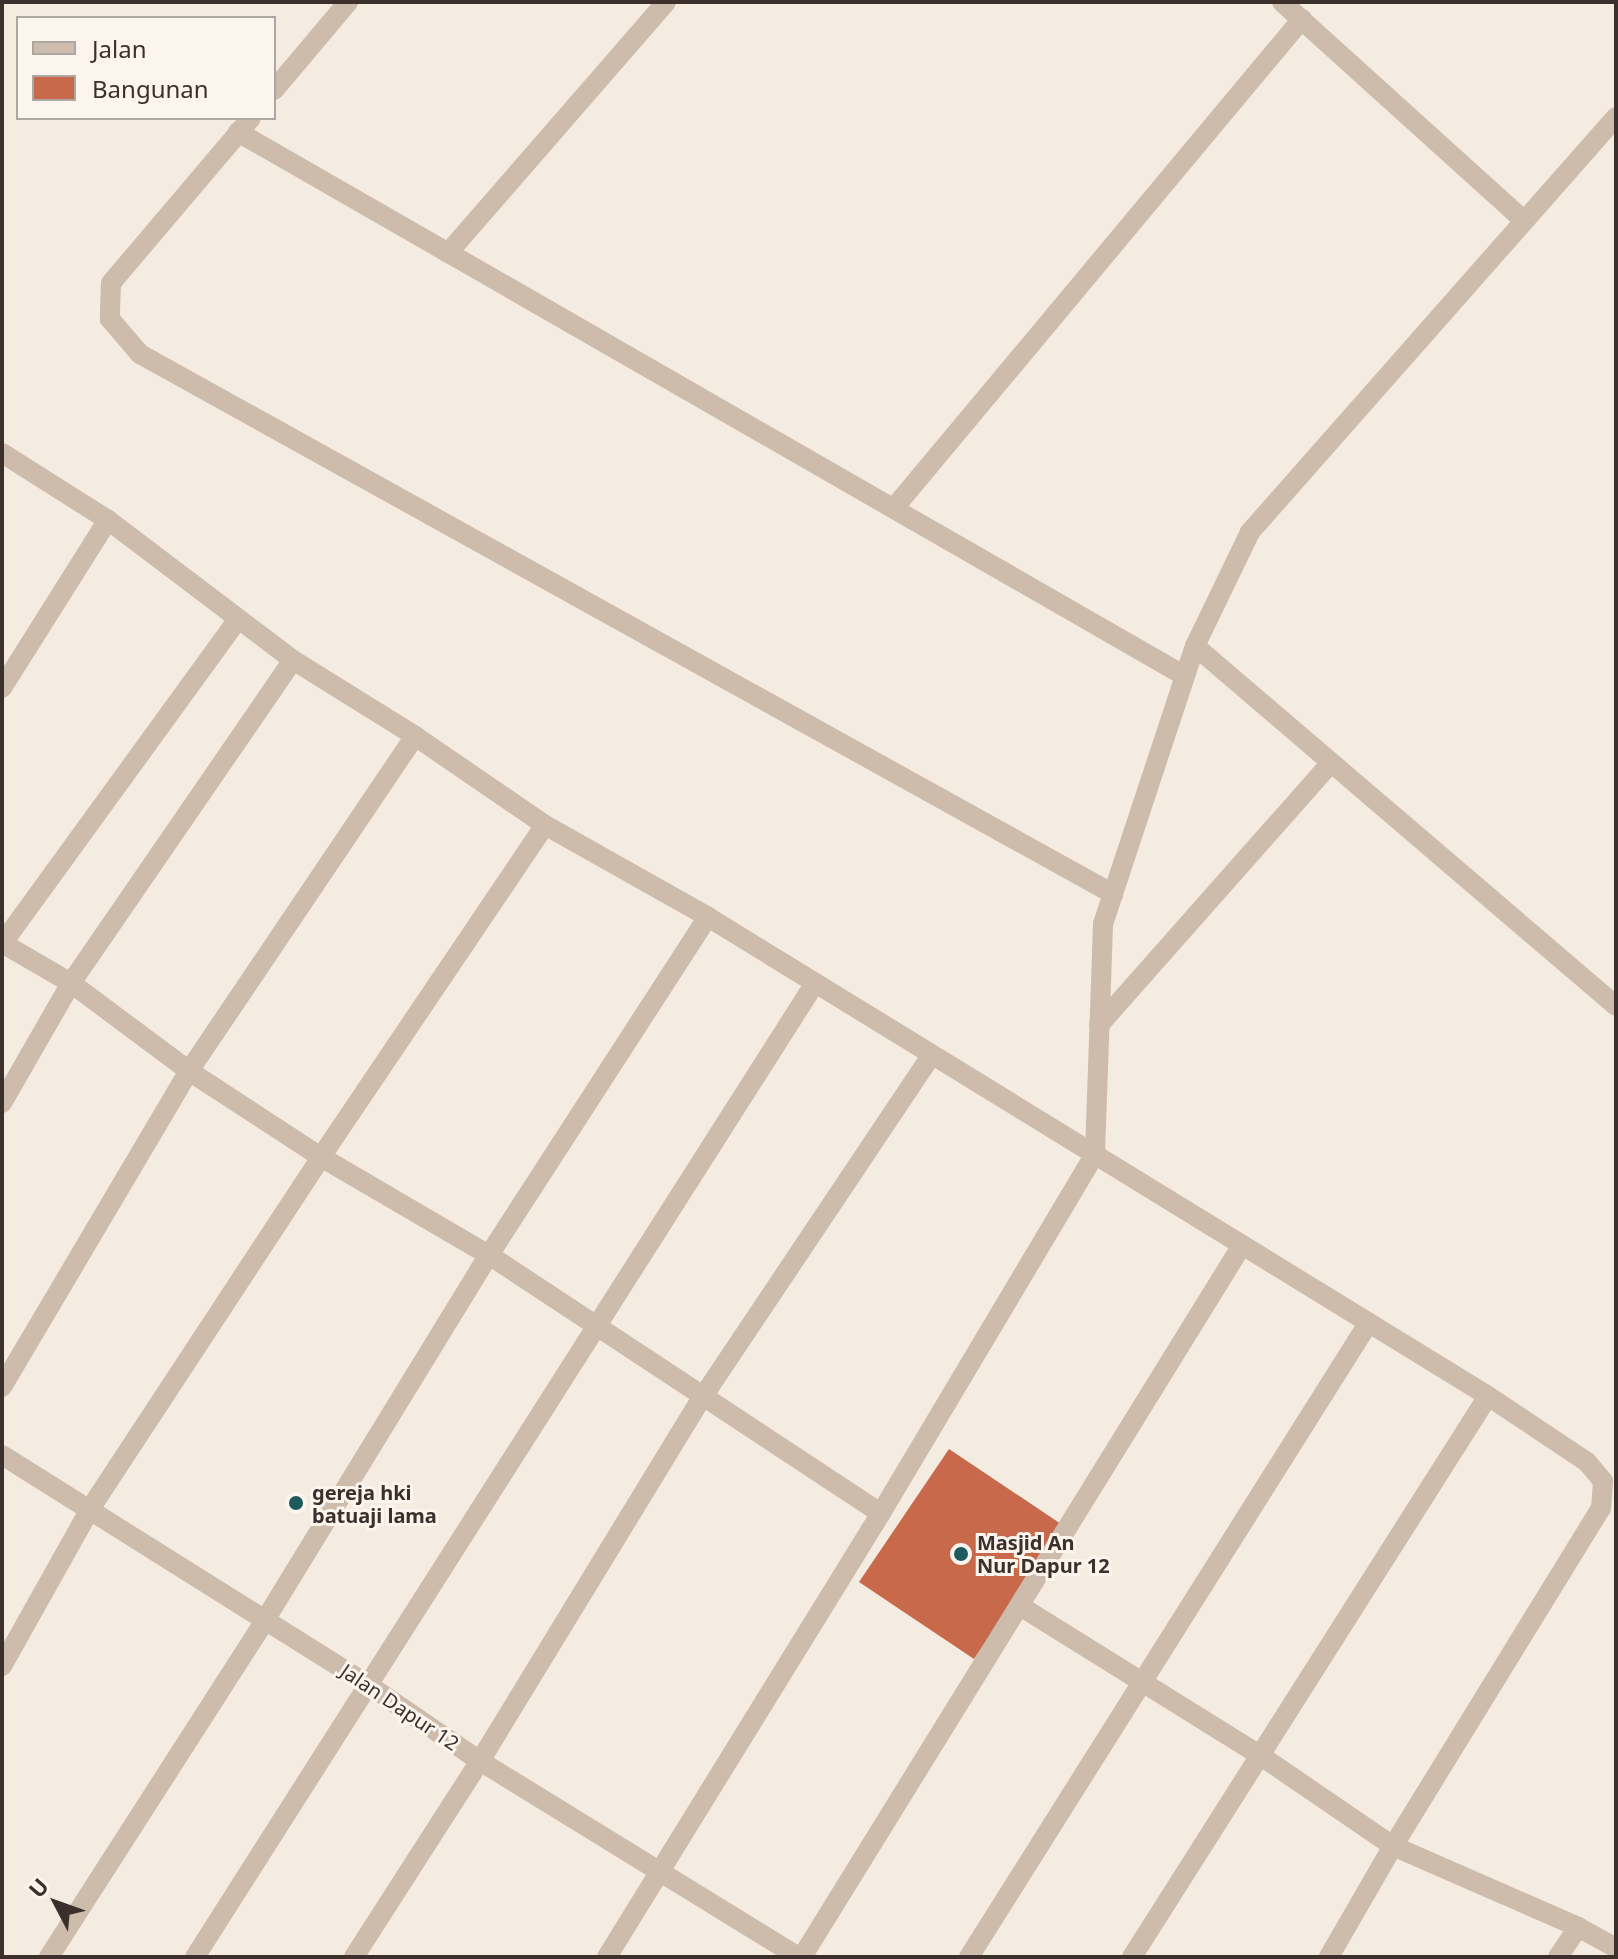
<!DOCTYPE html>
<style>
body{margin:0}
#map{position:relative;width:1618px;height:1959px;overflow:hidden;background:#f4ebe1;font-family:"Noto Sans",sans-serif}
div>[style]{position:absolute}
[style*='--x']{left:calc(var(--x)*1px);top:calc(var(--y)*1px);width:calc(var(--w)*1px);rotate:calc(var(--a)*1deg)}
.building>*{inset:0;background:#c8694b}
.minor>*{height:20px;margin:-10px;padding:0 10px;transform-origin:10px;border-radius:10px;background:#cdbbac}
.dots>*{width:22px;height:22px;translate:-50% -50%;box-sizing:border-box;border:4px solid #fbf5ee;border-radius:50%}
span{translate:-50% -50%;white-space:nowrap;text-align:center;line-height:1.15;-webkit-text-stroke:6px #fbf5ee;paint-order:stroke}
.poi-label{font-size:20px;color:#3b302b;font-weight:700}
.left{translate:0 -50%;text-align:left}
.street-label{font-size:20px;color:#3b302b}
.frame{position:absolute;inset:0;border:4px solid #3b302b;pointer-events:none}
.legend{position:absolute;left:16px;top:16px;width:260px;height:104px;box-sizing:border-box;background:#fbf5ee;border:2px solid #aea6a0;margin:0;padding:10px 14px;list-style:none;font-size:24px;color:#3b302b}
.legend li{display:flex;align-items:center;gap:16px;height:40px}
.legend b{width:40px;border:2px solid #aea6a0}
.north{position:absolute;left:16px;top:1863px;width:80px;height:80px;-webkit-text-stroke:6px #fbf5ee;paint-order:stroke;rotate:311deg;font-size:22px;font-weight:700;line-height:32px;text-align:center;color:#3b302b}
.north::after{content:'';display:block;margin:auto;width:28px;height:36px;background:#3b302b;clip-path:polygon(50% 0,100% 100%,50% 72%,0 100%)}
</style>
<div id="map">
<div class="building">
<i style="clip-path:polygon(949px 1449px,1064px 1526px,974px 1659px,859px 1582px)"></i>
</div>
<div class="minor">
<i style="--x:1282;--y:2;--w:325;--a:42.1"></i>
<i style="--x:274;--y:90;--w:115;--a:-49.9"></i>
<i style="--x:251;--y:118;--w:216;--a:130.3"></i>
<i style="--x:111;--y:283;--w:36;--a:92"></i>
<i style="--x:110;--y:319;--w:46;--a:49.4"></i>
<i style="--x:140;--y:354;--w:1113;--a:29.03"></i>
<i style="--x:238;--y:132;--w:1092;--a:29.88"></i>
<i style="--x:448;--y:253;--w:332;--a:-49"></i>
<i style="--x:2;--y:453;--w:125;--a:32.3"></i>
<i style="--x:108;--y:520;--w:232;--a:37.1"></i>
<i style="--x:293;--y:660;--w:144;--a:31.9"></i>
<i style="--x:415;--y:736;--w:158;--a:34.4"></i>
<i style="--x:545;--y:825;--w:187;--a:29.4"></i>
<i style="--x:708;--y:917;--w:915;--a:31.55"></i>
<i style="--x:1488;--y:1396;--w:119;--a:33.7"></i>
<i style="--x:1587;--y:1462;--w:25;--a:50"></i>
<i style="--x:1603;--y:1481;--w:27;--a:94"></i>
<i style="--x:1601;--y:1508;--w:397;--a:121.6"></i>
<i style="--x:1393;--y:1846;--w:128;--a:120"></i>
<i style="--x:894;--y:508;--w:637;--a:-50.16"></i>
<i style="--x:1195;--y:646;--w:554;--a:40.53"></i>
<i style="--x:2;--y:688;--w:199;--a:-57.8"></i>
<i style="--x:2;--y:943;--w:80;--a:30.1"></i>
<i style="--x:71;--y:983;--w:147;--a:36.7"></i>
<i style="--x:189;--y:1071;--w:158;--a:33.1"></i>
<i style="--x:321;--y:1157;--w:194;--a:30.3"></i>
<i style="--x:489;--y:1255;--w:469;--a:33.4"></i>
<i style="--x:2;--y:944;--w:399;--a:-54"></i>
<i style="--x:1099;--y:1025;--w:350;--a:-48.5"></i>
<i style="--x:2;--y:1103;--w:138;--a:-60.1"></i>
<i style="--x:71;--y:983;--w:392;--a:-55.5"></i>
<i style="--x:2;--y:1387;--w:367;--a:-59.4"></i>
<i style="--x:189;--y:1071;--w:404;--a:-56"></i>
<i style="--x:2;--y:1455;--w:434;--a:32.1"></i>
<i style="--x:370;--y:1686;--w:133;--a:34.3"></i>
<i style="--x:480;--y:1761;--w:374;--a:31.6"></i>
<i style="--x:1020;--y:1606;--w:284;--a:31.9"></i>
<i style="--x:1261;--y:1756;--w:160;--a:34.3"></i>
<i style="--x:1393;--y:1846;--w:202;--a:23.6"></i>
<i style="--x:2;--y:1666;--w:180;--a:-60.7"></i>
<i style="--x:90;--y:1509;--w:421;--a:-56.7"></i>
<i style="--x:321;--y:1157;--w:400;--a:-56"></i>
<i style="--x:49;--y:1957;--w:400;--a:-57.3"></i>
<i style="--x:265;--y:1620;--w:428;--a:-58.5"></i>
<i style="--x:489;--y:1255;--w:403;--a:-57.1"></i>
<i style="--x:195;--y:1957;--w:1155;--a:-57.52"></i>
<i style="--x:354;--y:1957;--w:233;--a:-57.3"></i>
<i style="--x:480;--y:1761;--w:426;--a:-58.6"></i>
<i style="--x:702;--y:1398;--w:413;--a:-56.2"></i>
<i style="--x:607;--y:1957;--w:522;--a:-58.32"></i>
<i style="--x:881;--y:1513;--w:418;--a:-59.2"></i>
<i style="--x:1095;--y:1154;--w:230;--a:-88"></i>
<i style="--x:1103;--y:924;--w:293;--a:-71.7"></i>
<i style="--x:1195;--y:646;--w:127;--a:-64.2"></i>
<i style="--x:1250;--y:532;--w:553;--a:-48.59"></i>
<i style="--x:802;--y:1957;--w:837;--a:-58.28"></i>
<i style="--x:969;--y:1957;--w:750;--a:-57.79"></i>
<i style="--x:1132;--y:1957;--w:664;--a:-57.6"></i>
<i style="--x:1558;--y:1957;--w:36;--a:-56"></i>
<i style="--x:1578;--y:1927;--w:43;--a:28.9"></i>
</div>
<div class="dots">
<i style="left:296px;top:1503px;background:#1f5a5e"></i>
<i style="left:961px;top:1554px;background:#1f5a5e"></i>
</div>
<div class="poi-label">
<span class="left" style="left:312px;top:1504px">gereja hki<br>batuaji lama</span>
<span class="left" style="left:977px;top:1554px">Masjid An<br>Nur Dapur 12</span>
</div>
<div class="street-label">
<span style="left:400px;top:1707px;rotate:34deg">Jalan Dapur 12</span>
</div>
<div class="frame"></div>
<ul class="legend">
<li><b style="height:10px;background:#cdbbac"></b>Jalan</li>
<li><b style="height:22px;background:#c8694b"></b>Bangunan</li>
</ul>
<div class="north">U</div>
</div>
